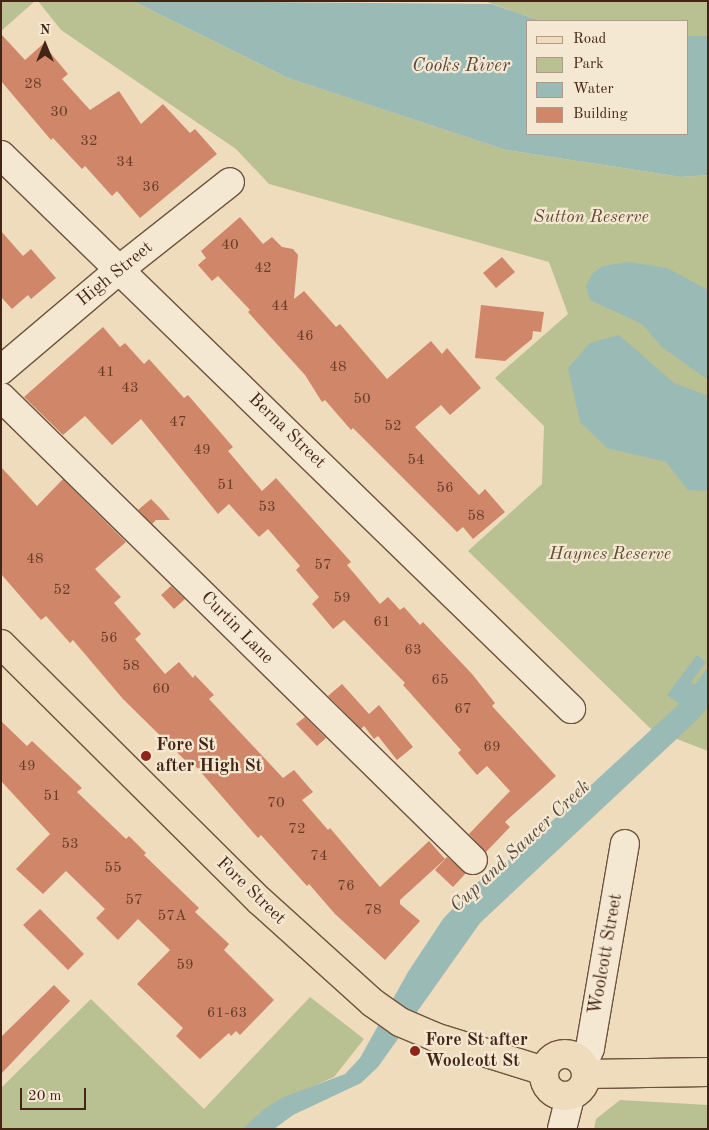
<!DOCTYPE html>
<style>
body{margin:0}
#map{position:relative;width:709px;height:1130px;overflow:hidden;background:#efdcbc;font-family:"Old Standard TT",serif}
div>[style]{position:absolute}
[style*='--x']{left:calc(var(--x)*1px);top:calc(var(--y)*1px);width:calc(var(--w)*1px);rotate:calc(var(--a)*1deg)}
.green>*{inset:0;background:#b9c091}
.water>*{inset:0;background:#9abab6}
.building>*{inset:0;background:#d08668}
.roads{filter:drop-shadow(1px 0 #6e533f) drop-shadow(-1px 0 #6e533f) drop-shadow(0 1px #6e533f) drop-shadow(0 -1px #6e533f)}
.minor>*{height:28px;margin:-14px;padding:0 14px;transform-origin:14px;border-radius:14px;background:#f5e8d3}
.major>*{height:28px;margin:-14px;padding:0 14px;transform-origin:14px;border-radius:14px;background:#efdcbc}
.major>.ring{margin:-14px;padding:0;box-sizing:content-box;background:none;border:28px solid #efdcbc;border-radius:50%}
.dots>*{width:14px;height:14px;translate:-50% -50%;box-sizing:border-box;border:2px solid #f5e8d3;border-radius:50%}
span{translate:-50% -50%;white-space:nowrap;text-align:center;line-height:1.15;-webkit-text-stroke:4.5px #f5e8d3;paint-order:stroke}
.number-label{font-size:15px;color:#663d2a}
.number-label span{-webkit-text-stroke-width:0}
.park-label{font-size:18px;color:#604c34;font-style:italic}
.street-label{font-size:18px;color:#432515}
.poi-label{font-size:18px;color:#432515;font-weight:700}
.left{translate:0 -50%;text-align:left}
.water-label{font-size:19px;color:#594a3d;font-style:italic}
.frame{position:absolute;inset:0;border:2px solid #432515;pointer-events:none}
.legend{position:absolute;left:526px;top:20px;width:162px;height:115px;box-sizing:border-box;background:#f5e8d3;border:1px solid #ae9a87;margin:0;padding:6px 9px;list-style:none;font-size:15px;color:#432515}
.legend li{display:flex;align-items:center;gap:10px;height:25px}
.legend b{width:25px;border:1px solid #ae9a87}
.north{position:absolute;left:20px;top:20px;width:50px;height:50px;-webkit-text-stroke:4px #f5e8d3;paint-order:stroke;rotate:0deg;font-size:14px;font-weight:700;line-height:20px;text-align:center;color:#432515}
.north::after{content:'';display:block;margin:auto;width:18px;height:22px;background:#432515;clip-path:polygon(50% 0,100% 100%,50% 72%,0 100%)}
.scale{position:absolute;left:20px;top:1088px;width:66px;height:22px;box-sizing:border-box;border:2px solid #432515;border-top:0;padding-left:6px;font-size:15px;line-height:18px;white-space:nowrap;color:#432515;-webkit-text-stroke:4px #f5e8d3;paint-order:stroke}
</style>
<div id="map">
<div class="green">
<i style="clip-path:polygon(1px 1px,35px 1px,1px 31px)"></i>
<i style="clip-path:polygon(38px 1px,133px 1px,288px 78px,506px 150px,681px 177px,708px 175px,708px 751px,651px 729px,468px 551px,542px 484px,544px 426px,495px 378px,568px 314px,549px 262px,269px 184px,236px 149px,61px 30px)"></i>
<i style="clip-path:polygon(484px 1px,708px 1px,708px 36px,688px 36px,688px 21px,541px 21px)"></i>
<i style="clip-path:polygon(310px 997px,364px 1039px,334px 1077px,284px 1099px,245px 1129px,1px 1129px,1px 1088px,91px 999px,204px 1109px)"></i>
<i style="clip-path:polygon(620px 1100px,708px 1105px,708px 1129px,594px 1129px,596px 1119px)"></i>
</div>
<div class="water">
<i style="clip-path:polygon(133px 1px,492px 4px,541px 21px,528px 21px,528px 134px,688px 134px,688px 36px,708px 36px,708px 175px,681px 177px,506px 150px,288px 78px)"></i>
<i style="clip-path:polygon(628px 262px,667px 268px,708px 290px,708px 380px,662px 347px,642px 324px,590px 300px,586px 286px,593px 273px,603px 266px)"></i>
<i style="clip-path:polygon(619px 335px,674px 383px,708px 396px,708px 491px,688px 490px,666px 462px,607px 448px,580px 422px,568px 368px,590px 343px)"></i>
<i style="clip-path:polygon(697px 655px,706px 662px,691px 682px,695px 685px,708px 667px,708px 707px,699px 718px,480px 923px,378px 1067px,361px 1083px,293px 1115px,274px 1129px,243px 1129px,264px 1109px,284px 1097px,345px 1074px,360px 1058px,408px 972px,443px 919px,478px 882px,514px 856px,679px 704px,667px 695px)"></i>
</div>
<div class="building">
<i style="clip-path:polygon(1px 34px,25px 60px,43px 44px,68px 74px,62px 79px,90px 110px,119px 91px,141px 124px,163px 104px,190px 133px,195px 129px,217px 154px,140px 218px,117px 191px,112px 196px,85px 166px,82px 169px,53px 138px,51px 140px,1px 81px)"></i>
<i style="clip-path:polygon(240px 217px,263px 244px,272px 237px,282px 247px,293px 249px,298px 255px,294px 299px,304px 291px,336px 327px,340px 324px,387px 379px,431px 341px,442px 354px,447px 348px,481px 388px,450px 415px,441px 405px,415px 427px,479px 495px,485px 489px,505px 512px,473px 539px,463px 527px,457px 532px,353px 428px,351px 430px,325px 400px,322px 402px,305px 375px,248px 312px,250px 310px,218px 276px,212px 281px,198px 265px,206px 258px,201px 251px)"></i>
<i style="clip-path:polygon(1px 231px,23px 256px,31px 249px,56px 278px,31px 299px,28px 295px,12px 309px,1px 297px)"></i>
<i style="clip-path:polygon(502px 257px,515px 272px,496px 288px,483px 273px)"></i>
<i style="clip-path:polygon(481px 305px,544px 312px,541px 332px,533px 331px,532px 339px,505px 361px,475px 358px)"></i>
<i style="clip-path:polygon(103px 327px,120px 347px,125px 343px,144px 364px,149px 359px,184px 398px,188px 395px,233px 447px,228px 451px,262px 491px,276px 478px,351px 562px,347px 565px,380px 604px,388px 597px,400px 610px,404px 607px,420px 625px,423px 622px,472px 674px,495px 703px,492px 706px,556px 776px,505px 822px,510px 827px,486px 852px,469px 834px,510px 791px,487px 766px,477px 775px,458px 753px,461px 750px,403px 685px,405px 683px,344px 620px,333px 629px,312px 604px,319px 597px,296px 570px,300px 566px,268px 529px,259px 537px,229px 504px,218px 514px,141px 419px,112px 445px,85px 416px,63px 435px,24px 397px)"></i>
<i style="clip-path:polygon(1px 467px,37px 506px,63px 479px,126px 542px,95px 569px,121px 597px,114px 603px,141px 634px,135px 639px,165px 674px,179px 662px,193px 678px,195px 675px,214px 695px,209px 699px,283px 778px,294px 770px,313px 792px,302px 800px,328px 830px,330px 828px,380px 887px,429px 841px,445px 859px,400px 900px,400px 904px,420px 921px,385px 960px,335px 914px,309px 884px,307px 886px,261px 835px,258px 838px,192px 762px,189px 764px,123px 699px,73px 640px,70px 643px,46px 616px,41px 620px,1px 574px)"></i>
<i style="clip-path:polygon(151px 499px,161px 509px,170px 520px,156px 520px,152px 524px,138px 510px)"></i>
<i style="clip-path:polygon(171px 586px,185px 599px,174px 609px,161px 595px)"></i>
<i style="clip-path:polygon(342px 684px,369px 714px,379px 705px,413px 747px,397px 760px,378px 736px,374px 739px,364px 726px,361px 729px,328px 696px)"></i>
<i style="clip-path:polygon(305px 717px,326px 738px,317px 746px,296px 724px)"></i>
<i style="clip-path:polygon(1px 721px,27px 746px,32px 741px,82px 788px,77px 792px,126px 839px,129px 836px,146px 853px,144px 855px,199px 908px,195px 912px,229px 944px,224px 950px,274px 1000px,240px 1035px,236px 1031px,231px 1036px,229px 1033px,200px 1059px,176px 1036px,183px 1028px,137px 984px,170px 950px,138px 919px,118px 940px,96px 918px,105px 909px,66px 871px,43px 894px,16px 869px,50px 834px,1px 781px)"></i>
<i style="clip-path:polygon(447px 857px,466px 873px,453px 887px,435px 870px)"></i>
<i style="clip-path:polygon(40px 909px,84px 954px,68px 970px,23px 925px)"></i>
<i style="clip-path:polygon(54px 985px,70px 1001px,1px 1074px,1px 1037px)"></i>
</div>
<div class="roads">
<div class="minor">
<i style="--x:1;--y:155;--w:795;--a:44.18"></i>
<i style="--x:1;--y:370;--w:156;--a:-40.3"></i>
<i style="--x:120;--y:269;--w:140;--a:-38.3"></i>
<i style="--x:1;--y:397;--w:661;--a:44.45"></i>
<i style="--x:583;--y:1064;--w:17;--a:-66"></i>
<i style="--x:590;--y:1048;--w:207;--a:-80.3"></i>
<i style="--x:562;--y:1129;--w:34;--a:-76"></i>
</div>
<div class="major">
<i style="--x:1;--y:644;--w:365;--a:44.8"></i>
<i style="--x:260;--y:901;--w:152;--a:42.1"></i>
<i style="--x:373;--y:1003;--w:33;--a:35"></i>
<i style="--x:400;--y:1022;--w:38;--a:23"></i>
<i style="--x:435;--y:1037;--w:114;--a:17.3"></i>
<i class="ring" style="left:544px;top:1054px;width:14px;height:14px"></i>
<i style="--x:586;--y:1074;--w:122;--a:-0.9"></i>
</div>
</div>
<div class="dots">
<i style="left:146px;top:756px;background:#8f2418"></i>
<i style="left:415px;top:1051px;background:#8f2418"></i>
</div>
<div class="number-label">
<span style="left:33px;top:85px">28</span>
<span style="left:59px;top:113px">30</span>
<span style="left:89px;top:142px">32</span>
<span style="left:125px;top:163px">34</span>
<span style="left:151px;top:188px">36</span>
<span style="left:230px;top:246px">40</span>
<span style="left:263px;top:269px">42</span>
<span style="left:280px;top:307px">44</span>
<span style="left:305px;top:337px">46</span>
<span style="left:338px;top:368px">48</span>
<span style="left:106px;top:373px">41</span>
<span style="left:130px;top:389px">43</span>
<span style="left:362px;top:400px">50</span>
<span style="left:178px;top:423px">47</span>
<span style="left:393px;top:427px">52</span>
<span style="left:202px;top:451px">49</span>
<span style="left:416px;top:461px">54</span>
<span style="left:226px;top:486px">51</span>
<span style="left:445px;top:489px">56</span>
<span style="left:267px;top:508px">53</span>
<span style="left:476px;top:517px">58</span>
<span style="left:35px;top:560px">48</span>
<span style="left:323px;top:566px">57</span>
<span style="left:62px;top:591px">52</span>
<span style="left:342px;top:599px">59</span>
<span style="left:382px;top:623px">61</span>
<span style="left:109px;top:639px">56</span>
<span style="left:413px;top:651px">63</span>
<span style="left:131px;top:667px">58</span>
<span style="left:440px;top:681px">65</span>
<span style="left:161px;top:690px">60</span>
<span style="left:463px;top:710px">67</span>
<span style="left:492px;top:748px">69</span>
<span style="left:27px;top:767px">49</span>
<span style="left:52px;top:797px">51</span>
<span style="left:276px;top:804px">70</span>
<span style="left:297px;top:830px">72</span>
<span style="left:70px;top:845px">53</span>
<span style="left:319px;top:857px">74</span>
<span style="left:113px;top:869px">55</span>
<span style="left:346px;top:887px">76</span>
<span style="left:134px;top:901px">57</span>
<span style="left:373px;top:911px">78</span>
<span style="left:172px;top:917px">57A</span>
<span style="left:185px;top:966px">59</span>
<span style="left:227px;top:1014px">61-63</span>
</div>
<div class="park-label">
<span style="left:591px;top:217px">Sutton Reserve</span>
<span style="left:610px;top:554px">Haynes Reserve</span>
</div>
<div class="street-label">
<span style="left:115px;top:274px;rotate:-39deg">High Street</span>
<span style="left:287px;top:431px;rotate:44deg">Berna Street</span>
<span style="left:237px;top:628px;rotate:45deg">Curtin Lane</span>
<span style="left:251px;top:891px;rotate:44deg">Fore Street</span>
<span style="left:606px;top:954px;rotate:-80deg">Woolcott Street</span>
</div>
<div class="poi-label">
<span class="left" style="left:156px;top:756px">Fore St<br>after High St</span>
<span class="left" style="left:425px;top:1051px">Fore St after<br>Woolcott St</span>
</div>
<div class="water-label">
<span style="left:461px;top:67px">Cooks River</span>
<span style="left:521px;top:847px;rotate:-43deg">Cup and Saucer Creek</span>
</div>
<div class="frame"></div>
<ul class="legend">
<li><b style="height:6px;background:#efdcbc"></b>Road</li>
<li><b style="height:14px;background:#b9c091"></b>Park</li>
<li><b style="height:14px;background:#9abab6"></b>Water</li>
<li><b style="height:14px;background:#d08668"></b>Building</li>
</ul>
<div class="north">N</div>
<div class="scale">20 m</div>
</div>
